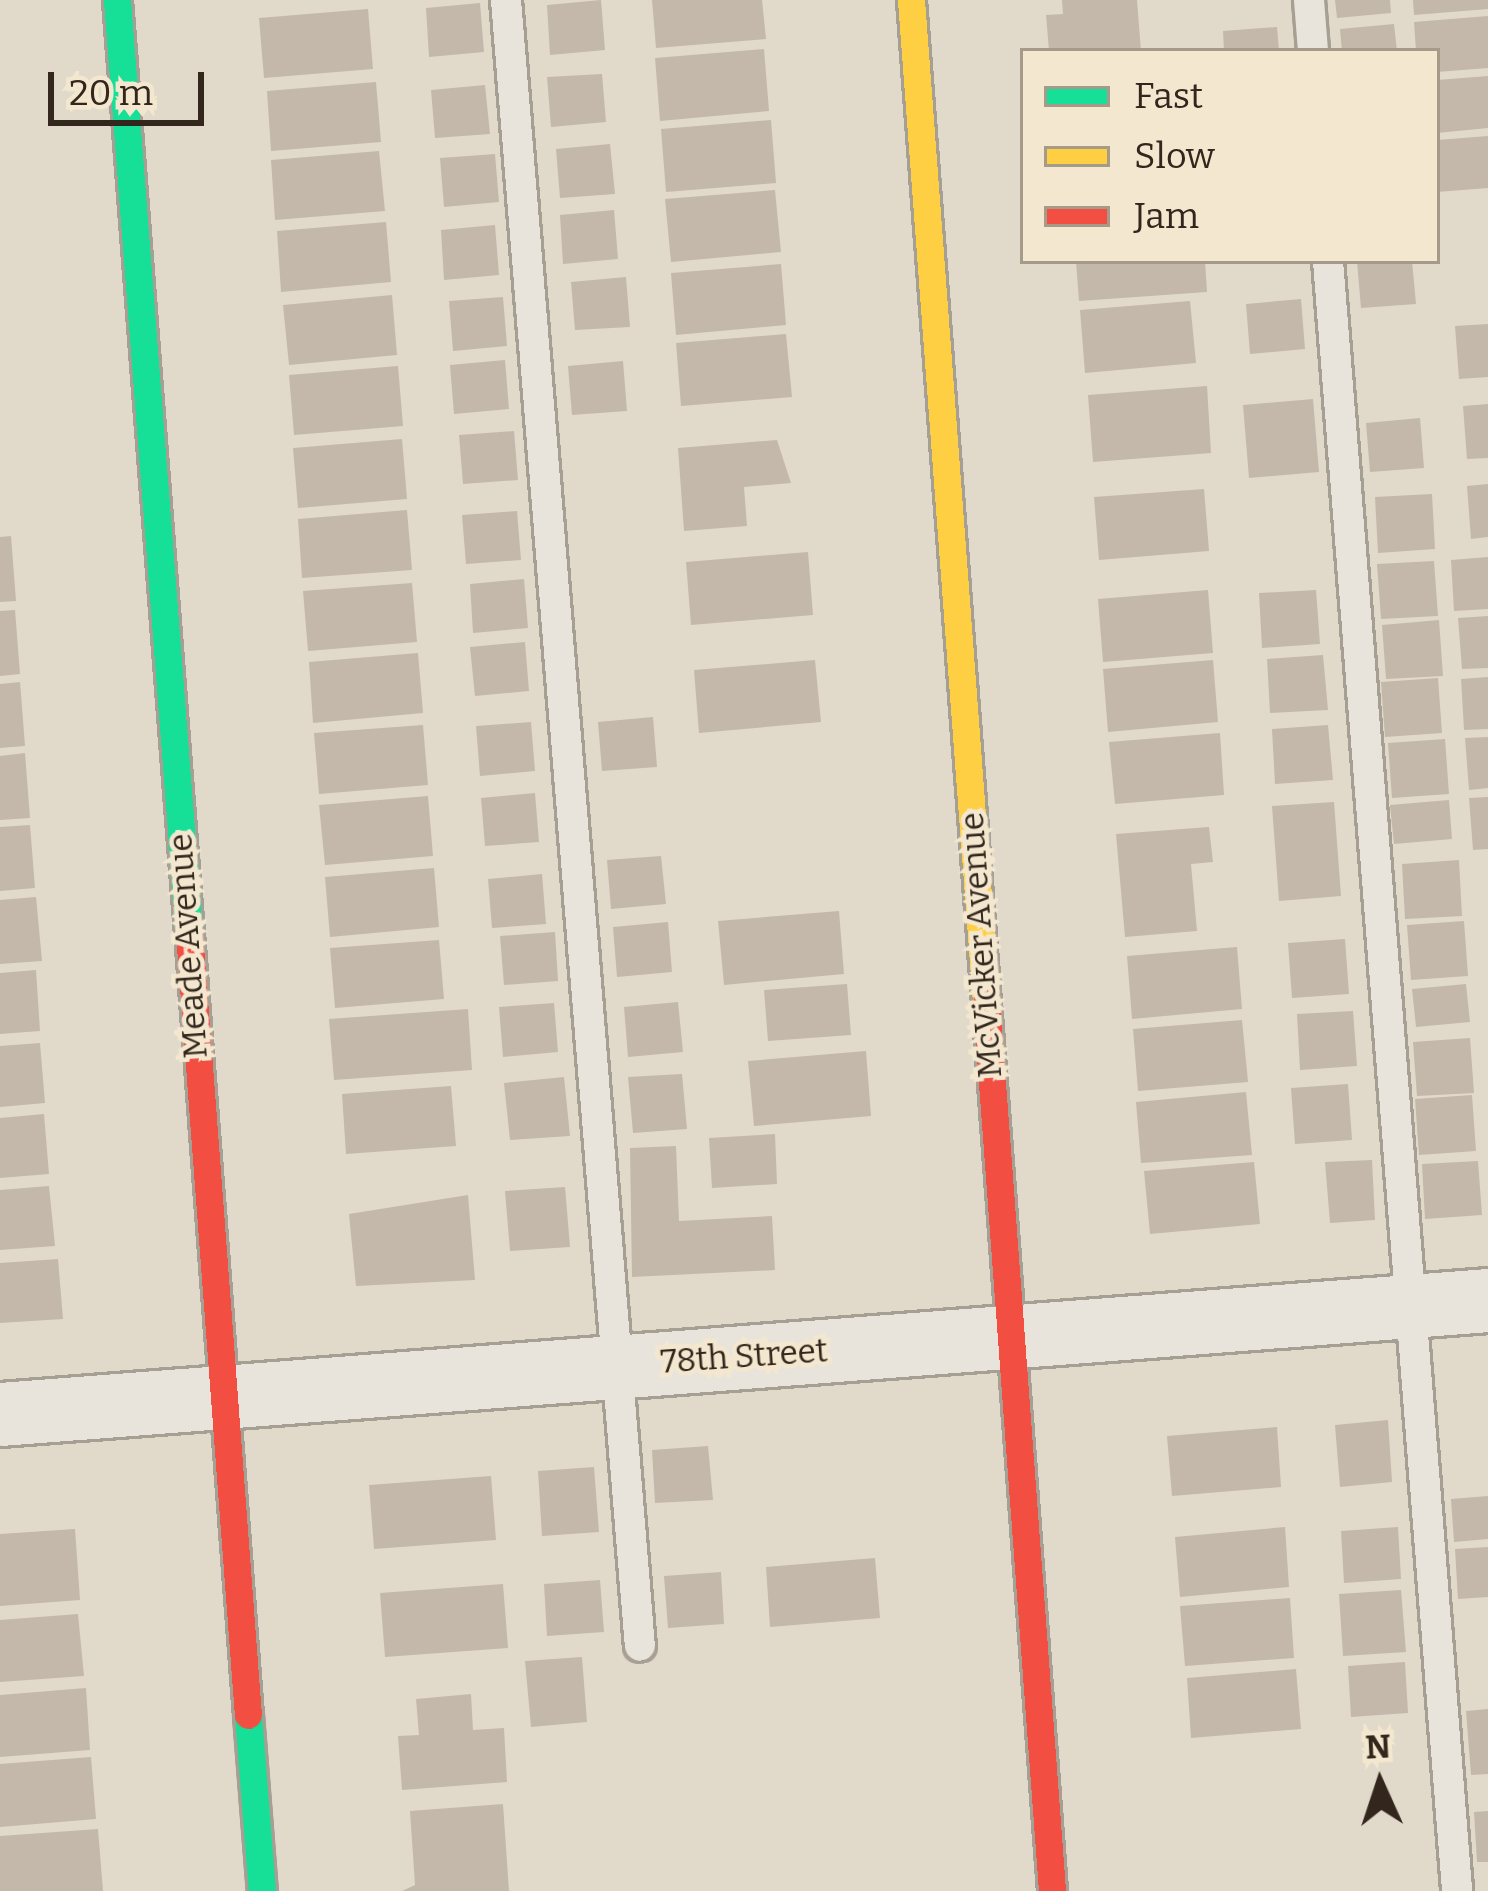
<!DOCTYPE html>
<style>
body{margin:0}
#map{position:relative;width:1488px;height:1891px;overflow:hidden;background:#e1daca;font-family:Bitter,serif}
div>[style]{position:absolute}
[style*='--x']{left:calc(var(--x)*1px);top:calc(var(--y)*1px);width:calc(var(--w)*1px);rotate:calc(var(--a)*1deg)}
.building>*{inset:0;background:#c4b8ab}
.roads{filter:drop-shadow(3px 0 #a69f93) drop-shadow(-3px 0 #a69f93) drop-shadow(0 3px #a69f93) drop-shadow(0 -3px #a69f93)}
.lane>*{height:30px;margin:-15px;padding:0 15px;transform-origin:15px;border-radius:15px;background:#e9e4db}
.street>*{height:63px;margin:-31.5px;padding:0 31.5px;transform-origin:31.5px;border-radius:31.5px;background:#e9e4db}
.fast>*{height:27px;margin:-13.5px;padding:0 13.5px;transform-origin:13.5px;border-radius:13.5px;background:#16e098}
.slow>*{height:27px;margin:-13.5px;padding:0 13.5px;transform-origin:13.5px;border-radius:13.5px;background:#ffcf43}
.jam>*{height:27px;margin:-13.5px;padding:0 13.5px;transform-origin:13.5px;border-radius:13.5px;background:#f24e42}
span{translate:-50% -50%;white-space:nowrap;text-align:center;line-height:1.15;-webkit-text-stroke:9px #f3e7cf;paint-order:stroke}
.street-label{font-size:33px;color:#33271d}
.legend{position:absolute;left:1020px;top:48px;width:420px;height:216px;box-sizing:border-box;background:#f3e7cf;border:3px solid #a69a88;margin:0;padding:15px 21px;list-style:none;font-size:36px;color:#33271d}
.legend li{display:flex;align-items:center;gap:24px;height:60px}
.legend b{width:60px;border:3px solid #a69a88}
.north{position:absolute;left:1320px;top:1723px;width:120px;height:120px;-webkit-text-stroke:9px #f3e7cf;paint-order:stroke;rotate:357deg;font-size:33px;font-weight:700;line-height:48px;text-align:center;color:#33271d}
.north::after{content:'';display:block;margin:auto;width:42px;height:54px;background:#33271d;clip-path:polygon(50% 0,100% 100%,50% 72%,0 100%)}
.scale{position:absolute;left:48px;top:72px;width:156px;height:54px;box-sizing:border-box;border:6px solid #33271d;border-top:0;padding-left:15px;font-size:36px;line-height:42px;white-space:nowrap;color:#33271d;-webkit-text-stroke:9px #f3e7cf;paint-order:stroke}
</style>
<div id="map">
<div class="building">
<i style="clip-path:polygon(601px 0,605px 50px,550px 55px,547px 5px)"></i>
<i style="clip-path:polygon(652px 0,762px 0,766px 39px,656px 48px)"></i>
<i style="clip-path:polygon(1062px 0,1137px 0,1141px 51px,1049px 51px,1046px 15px,1063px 14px)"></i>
<i style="clip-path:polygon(1335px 0,1390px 0,1391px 13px,1337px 18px)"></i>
<i style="clip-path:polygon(1413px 0,1488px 0,1488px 9px,1414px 15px)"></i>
<i style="clip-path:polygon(480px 3px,484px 52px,429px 57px,426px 8px)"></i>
<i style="clip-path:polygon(368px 9px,373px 69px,264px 78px,259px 18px)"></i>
<i style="clip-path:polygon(1488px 16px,1488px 68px,1437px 72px,1437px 51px,1416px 51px,1414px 22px)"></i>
<i style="clip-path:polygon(1394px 24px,1397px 51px,1342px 51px,1340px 29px)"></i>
<i style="clip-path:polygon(1277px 27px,1279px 51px,1224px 51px,1223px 31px)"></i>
<i style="clip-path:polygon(764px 49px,769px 111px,660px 121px,655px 58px)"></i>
<i style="clip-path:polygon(602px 74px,606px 122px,551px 127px,547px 77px)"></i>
<i style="clip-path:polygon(1488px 76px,1488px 128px,1437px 133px,1437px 80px)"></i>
<i style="clip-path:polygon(376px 82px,381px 142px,271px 151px,267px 91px)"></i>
<i style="clip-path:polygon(485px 85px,490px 134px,435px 138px,431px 90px)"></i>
<i style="clip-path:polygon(771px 120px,776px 183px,666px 192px,661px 129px)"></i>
<i style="clip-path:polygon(1488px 136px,1488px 188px,1437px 192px,1437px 140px)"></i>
<i style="clip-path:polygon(610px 144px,615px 194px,560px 198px,556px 149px)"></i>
<i style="clip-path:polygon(379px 151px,385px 211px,275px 220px,271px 160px)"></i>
<i style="clip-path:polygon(495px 154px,499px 202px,444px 207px,440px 158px)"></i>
<i style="clip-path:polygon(775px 190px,781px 252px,671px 262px,665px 199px)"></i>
<i style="clip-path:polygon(614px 210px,618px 259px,563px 264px,560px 215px)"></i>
<i style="clip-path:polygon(386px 222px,391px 282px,281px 292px,277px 231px)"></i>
<i style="clip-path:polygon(495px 225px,499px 275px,444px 280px,441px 230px)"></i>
<i style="clip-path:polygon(1076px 261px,1205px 261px,1207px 292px,1079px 301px)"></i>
<i style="clip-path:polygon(1357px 261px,1412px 261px,1416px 304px,1361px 308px)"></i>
<i style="clip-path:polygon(781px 264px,786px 325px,676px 335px,671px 273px)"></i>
<i style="clip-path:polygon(626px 277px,630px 327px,575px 330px,571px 282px)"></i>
<i style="clip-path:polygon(392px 295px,397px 355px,289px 365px,283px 305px)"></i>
<i style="clip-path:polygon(503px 297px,507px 346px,453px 351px,449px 301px)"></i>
<i style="clip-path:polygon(1301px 299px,1305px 349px,1250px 354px,1246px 304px)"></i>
<i style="clip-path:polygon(1190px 301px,1196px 363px,1085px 373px,1080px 310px)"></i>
<i style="clip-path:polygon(1488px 324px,1488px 377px,1459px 379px,1455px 326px)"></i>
<i style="clip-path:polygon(786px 334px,792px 397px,681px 406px,676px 343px)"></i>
<i style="clip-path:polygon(505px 360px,509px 409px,454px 414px,450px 365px)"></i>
<i style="clip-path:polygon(623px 361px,627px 411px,572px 415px,568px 366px)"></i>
<i style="clip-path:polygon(398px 366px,403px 426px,294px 435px,289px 375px)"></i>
<i style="clip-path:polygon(1207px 386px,1211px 453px,1093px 462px,1088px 395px)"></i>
<i style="clip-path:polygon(1313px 399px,1319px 472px,1249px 478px,1243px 405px)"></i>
<i style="clip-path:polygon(1488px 404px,1488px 458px,1467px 459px,1463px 406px)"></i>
<i style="clip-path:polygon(1420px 418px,1424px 468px,1370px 472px,1366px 423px)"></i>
<i style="clip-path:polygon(514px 431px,518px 480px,463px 484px,459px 435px)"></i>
<i style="clip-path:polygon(402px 439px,407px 499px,298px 508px,293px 448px)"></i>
<i style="clip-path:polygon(777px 440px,791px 483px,744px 487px,747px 526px,684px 531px,678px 448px)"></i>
<i style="clip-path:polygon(1488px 484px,1488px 537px,1471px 539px,1467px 486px)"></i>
<i style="clip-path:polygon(1204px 489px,1209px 551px,1099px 560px,1094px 497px)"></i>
<i style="clip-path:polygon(1432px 494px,1435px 549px,1378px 553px,1375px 497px)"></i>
<i style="clip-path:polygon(407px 510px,412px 570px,302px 578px,298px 519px)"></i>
<i style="clip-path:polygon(517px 511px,521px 560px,466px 564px,462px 515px)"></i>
<i style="clip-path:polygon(11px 536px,16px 601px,0 602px,0 537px)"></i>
<i style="clip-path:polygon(808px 552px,813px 615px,691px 625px,686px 562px)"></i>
<i style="clip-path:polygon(1488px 557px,1488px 609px,1454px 611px,1451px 560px)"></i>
<i style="clip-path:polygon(1434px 561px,1438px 616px,1381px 619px,1377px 564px)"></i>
<i style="clip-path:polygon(524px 579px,528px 628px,473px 633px,470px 584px)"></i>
<i style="clip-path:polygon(412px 583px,417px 642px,308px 651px,303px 591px)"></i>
<i style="clip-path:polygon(1208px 590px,1213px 653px,1103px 662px,1098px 599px)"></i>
<i style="clip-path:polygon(1316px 590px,1320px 644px,1262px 648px,1259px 593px)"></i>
<i style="clip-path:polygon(15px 610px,20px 674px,0 676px,0 611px)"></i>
<i style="clip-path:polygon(1488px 616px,1488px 668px,1462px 669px,1458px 618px)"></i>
<i style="clip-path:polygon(1439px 620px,1443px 676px,1386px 679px,1382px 625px)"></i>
<i style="clip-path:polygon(525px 642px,529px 691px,475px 696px,470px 647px)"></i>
<i style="clip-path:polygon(418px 653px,423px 713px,313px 723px,309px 662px)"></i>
<i style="clip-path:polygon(1323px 655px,1328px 710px,1270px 713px,1267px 659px)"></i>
<i style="clip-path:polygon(815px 660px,821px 722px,699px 733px,694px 670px)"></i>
<i style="clip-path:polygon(1213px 660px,1218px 722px,1108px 732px,1103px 669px)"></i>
<i style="clip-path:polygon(1488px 677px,1488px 729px,1464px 730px,1461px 679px)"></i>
<i style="clip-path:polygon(1438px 678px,1442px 733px,1385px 737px,1381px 682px)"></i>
<i style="clip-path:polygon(20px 682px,25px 746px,0 748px,0 684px)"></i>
<i style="clip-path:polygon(653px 717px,657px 767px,602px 771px,598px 722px)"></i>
<i style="clip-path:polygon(531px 722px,535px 771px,480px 776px,476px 726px)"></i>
<i style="clip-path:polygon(423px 725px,428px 785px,319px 794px,314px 733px)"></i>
<i style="clip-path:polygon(1328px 725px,1333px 780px,1275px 784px,1272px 729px)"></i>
<i style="clip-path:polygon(1220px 733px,1224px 795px,1115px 804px,1109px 742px)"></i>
<i style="clip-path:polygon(1488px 737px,1488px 788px,1469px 790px,1465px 738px)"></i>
<i style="clip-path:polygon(1445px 739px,1449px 794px,1392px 798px,1388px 743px)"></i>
<i style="clip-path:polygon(25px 753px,30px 818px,0 820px,0 756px)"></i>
<i style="clip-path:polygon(535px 793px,539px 842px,485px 846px,481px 798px)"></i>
<i style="clip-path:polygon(428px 796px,433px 856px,325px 865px,319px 805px)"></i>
<i style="clip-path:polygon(1488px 797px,1488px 849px,1473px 850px,1469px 798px)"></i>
<i style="clip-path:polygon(1449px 800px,1452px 839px,1394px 844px,1390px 805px)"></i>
<i style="clip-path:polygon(1334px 802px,1341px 896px,1279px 901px,1272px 806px)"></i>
<i style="clip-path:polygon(30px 825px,35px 888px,0 891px,0 827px)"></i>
<i style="clip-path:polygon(1209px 827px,1213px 862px,1191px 864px,1197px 931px,1125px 937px,1116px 834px)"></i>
<i style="clip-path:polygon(661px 856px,666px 904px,611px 909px,607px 860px)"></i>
<i style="clip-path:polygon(1459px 860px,1462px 916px,1405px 919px,1402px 864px)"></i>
<i style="clip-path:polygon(434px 868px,439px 927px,330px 937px,325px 877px)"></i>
<i style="clip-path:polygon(542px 874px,546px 924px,492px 928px,488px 879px)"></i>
<i style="clip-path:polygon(36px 897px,42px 961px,0 964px,0 900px)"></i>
<i style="clip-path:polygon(839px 911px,844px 974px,724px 985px,718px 921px)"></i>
<i style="clip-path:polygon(1464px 921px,1468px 976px,1411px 980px,1407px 925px)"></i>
<i style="clip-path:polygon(668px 922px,672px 972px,617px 977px,613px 927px)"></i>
<i style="clip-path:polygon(555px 932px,558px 981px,504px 985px,500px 936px)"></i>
<i style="clip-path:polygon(1345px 939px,1349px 994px,1292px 998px,1288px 943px)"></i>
<i style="clip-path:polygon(439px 940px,444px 999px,335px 1008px,330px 948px)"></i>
<i style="clip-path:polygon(1237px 947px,1242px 1009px,1132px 1019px,1127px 956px)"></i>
<i style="clip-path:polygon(36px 970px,40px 1031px,0 1034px,0 973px)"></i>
<i style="clip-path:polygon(847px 984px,851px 1035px,768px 1041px,764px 990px)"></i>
<i style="clip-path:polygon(1466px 984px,1470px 1022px,1416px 1027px,1412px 989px)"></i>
<i style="clip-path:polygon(678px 1002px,683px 1052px,628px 1057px,624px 1007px)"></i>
<i style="clip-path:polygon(554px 1003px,558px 1052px,503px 1057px,499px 1007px)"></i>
<i style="clip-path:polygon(468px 1009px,472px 1070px,334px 1080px,329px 1019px)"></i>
<i style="clip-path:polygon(1353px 1011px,1357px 1066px,1300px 1070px,1297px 1014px)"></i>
<i style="clip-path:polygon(1242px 1020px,1248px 1082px,1138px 1091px,1133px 1029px)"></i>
<i style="clip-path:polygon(1470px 1038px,1474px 1093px,1417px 1096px,1413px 1042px)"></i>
<i style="clip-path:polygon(40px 1043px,45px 1103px,0 1107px,0 1046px)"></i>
<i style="clip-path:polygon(866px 1051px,871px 1116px,754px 1126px,748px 1061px)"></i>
<i style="clip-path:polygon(682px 1074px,687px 1129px,633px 1133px,628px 1077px)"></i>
<i style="clip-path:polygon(564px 1077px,570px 1136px,510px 1140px,504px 1083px)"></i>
<i style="clip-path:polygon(1348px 1084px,1352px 1140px,1295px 1144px,1291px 1088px)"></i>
<i style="clip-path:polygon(451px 1086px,456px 1146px,346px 1154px,342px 1094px)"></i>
<i style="clip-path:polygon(1246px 1092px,1252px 1155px,1141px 1163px,1136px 1102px)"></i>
<i style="clip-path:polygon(1472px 1095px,1476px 1151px,1419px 1155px,1415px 1099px)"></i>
<i style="clip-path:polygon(44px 1114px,49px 1174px,0 1178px,0 1118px)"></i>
<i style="clip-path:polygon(775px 1134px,777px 1184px,712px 1188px,709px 1138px)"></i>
<i style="clip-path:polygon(676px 1146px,679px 1221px,772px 1216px,775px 1270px,632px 1277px,630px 1148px)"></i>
<i style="clip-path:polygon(1372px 1160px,1375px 1220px,1330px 1223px,1325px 1162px)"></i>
<i style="clip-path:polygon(1478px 1161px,1482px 1215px,1425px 1219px,1422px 1164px)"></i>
<i style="clip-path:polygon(1254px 1162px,1260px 1224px,1150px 1234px,1144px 1171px)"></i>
<i style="clip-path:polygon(49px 1186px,55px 1246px,0 1250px,0 1190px)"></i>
<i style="clip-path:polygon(565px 1187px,570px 1247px,510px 1251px,505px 1191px)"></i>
<i style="clip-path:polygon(468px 1195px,475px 1280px,356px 1286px,349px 1214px)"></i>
<i style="clip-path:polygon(58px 1259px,63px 1319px,0 1323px,0 1263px)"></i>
<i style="clip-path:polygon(1388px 1420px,1392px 1482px,1340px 1487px,1335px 1425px)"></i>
<i style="clip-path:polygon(1277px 1427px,1281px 1487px,1172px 1496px,1167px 1436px)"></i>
<i style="clip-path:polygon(708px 1446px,713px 1500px,655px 1503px,652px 1450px)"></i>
<i style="clip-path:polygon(594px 1467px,599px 1532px,542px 1536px,538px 1471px)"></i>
<i style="clip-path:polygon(491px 1476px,496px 1540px,374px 1549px,369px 1485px)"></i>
<i style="clip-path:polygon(1488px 1496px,1488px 1539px,1454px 1542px,1451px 1499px)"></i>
<i style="clip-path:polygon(1285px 1527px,1289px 1587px,1180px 1597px,1175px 1537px)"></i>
<i style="clip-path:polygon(1398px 1527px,1401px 1579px,1344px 1583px,1341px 1531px)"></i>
<i style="clip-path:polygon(75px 1529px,80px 1600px,0 1606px,0 1534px)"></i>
<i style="clip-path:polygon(1488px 1547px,1488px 1597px,1458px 1599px,1455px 1549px)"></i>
<i style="clip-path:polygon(875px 1558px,880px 1618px,770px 1627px,766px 1567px)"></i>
<i style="clip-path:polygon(721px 1572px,724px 1624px,668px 1628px,664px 1576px)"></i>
<i style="clip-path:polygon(600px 1580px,604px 1632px,547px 1636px,544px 1584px)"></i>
<i style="clip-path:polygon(503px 1584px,508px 1648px,385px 1657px,380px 1593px)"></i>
<i style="clip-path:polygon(1401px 1590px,1406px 1652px,1343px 1656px,1339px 1594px)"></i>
<i style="clip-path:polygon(1290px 1598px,1294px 1658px,1185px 1666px,1180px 1606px)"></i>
<i style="clip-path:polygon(78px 1614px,84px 1676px,0 1682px,0 1620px)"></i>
<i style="clip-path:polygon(582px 1657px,587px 1722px,531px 1727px,525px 1661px)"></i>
<i style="clip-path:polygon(1405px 1662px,1408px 1713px,1351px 1717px,1348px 1666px)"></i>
<i style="clip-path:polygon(1296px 1669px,1301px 1729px,1191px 1738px,1187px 1678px)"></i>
<i style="clip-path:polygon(86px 1688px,90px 1750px,0 1757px,0 1695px)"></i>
<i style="clip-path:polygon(471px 1694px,473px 1730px,504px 1728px,507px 1782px,402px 1790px,398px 1736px,419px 1735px,416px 1699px)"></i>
<i style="clip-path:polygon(1488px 1709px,1488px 1774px,1471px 1775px,1466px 1711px)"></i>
<i style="clip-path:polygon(91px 1757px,96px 1819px,0 1827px,0 1764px)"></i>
<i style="clip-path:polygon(503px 1804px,509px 1891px,402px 1891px,415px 1885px,410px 1811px)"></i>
<i style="clip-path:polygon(1488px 1811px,1488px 1862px,1477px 1862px,1474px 1812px)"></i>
<i style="clip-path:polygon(98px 1829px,103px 1891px,0 1891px,0 1836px)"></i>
</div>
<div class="roads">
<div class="lane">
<i style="--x:506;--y:0;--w:1651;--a:85.35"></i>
<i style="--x:1309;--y:0;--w:51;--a:85.5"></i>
<i style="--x:1328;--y:261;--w:1635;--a:85.47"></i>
</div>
<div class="street">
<i style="--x:0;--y:1414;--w:1492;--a:-4.38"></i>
</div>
<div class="fast">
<i style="--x:117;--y:0;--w:936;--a:85.59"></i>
<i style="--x:248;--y:1715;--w:177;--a:85.5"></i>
</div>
<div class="slow">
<i style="--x:911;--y:0;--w:1005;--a:85.72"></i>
</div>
<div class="jam">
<i style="--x:189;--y:933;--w:784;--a:85.69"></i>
<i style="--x:986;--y:1002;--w:891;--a:85.75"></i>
</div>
</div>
<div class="street-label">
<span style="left:982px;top:945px;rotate:-94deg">McVicker Avenue</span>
<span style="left:189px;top:946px;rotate:-94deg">Meade Avenue</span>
<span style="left:744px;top:1357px;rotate:-4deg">78th Street</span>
</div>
<ul class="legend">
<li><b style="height:15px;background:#16e098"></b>Fast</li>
<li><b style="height:15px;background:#ffcf43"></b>Slow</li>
<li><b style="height:15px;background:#f24e42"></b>Jam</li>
</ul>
<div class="north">N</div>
<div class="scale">20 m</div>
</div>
